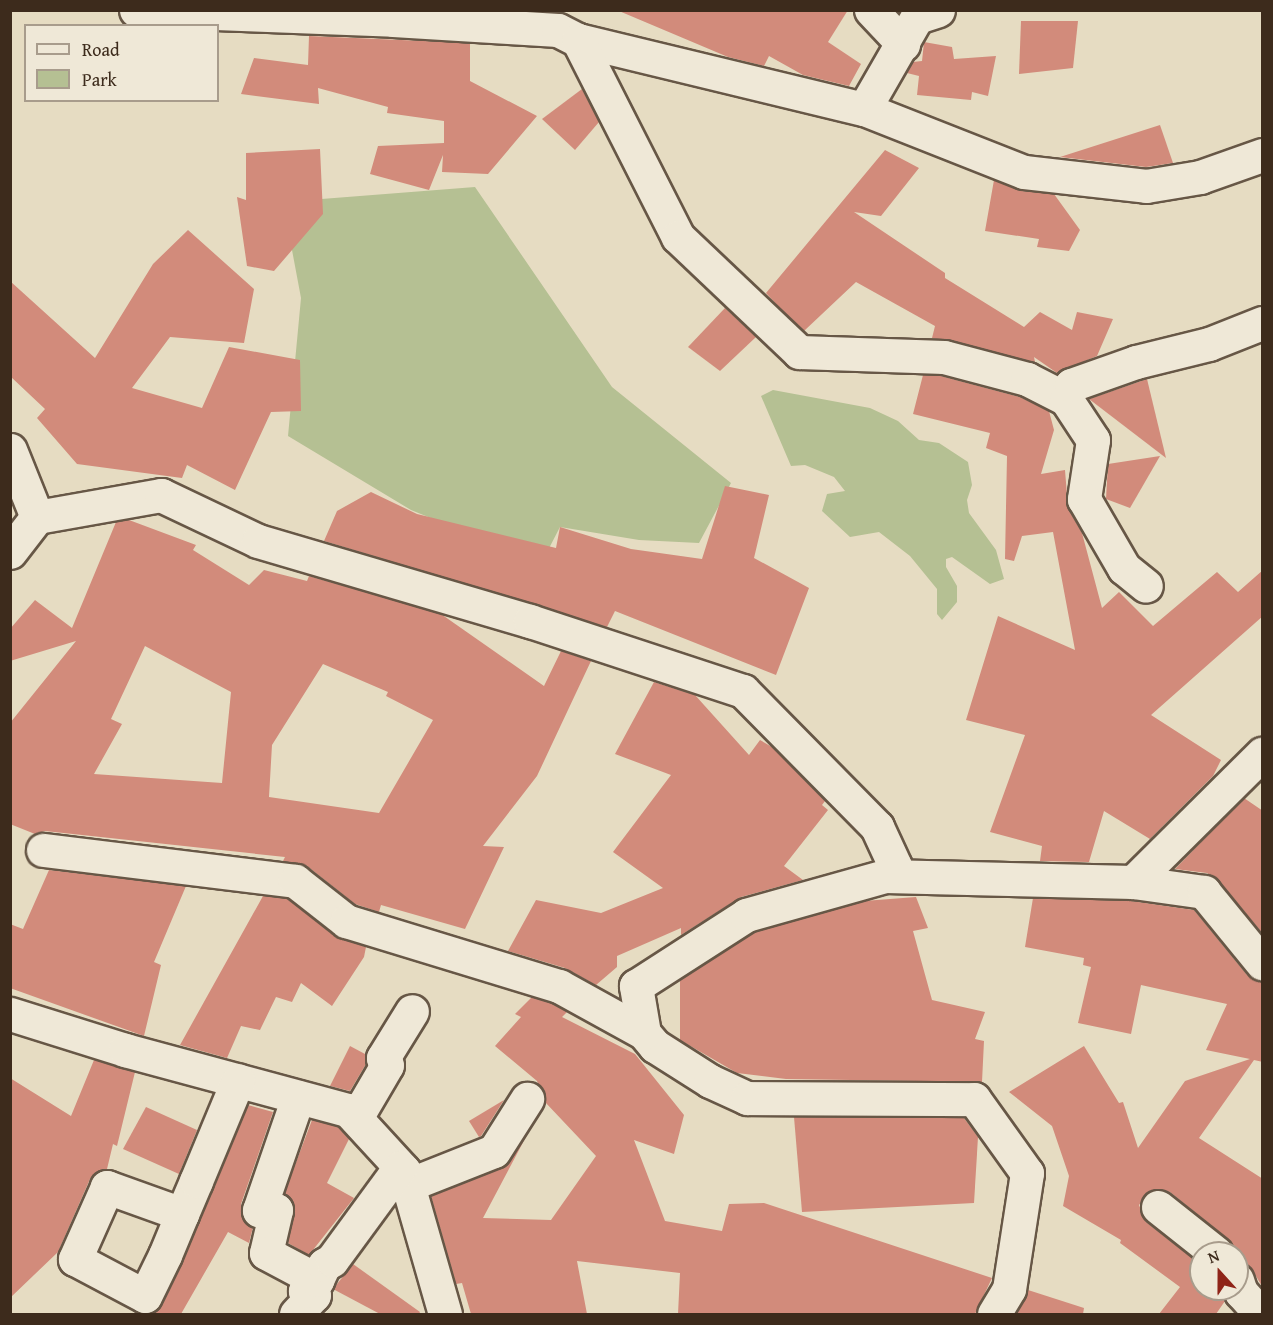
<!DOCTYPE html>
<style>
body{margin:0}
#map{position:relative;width:1273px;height:1325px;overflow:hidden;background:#e6dcc2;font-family:"Gentium Book Plus",serif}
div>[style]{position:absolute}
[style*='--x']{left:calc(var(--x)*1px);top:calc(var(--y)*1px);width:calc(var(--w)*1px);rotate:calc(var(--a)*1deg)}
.green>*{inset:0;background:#b5c093}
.building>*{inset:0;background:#d28b7b}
.roads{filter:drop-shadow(2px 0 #675746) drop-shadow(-2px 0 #675746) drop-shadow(0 2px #675746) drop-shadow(0 -2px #675746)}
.minor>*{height:33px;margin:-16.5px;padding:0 16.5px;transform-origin:16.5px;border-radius:16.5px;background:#efe8d7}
span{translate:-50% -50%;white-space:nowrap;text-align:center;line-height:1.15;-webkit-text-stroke:6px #efe8d7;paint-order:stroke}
.frame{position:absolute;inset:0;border:12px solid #3d2b1c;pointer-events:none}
.legend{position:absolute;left:24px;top:24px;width:195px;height:78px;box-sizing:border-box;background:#efe8d7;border:2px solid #a89c8c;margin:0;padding:8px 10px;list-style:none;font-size:18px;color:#3d2b1c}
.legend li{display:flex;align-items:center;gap:12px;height:30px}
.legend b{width:30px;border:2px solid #a89c8c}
.north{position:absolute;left:1189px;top:1241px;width:60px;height:60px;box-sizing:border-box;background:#efe8d7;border:2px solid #a89c8c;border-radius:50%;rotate:339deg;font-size:16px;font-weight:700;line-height:24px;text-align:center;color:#3d2b1c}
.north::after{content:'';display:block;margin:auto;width:21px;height:27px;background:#8f2418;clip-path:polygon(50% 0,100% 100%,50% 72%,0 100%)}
</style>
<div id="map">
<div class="green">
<i style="clip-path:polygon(475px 187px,612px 387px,731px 483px,699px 543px,639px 540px,560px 527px,545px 556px,480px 538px,411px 510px,288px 436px,301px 298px,283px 202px)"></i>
<i style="clip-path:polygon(773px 390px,870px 408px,898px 421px,919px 440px,939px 443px,968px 462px,972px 485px,967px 500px,969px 513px,996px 550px,1004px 579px,990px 584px,952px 557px,946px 559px,946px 567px,957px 586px,957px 602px,942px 620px,937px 614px,937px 589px,910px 556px,879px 532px,850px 537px,822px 511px,827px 494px,845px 491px,834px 477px,805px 465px,791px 466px,761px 396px)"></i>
</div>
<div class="building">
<i style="clip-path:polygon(848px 10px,828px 42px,861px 64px,849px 86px,803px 75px,769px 56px,764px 66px,728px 57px,619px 11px)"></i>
<i style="clip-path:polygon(1021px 21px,1078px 21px,1073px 68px,1019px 74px)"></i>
<i style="clip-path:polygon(309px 36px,470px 43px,470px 81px,537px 116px,488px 174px,442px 172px,443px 155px,429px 190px,370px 174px,378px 146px,444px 143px,444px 121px,387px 113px,388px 107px,318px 88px,319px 104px,241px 94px,254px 58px,308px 65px)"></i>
<i style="clip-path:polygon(924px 42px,952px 47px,954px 59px,996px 56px,988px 96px,972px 92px,971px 100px,917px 95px,919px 76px,907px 73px,913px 62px,922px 61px)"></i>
<i style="clip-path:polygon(582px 89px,599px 122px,575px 150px,542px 119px)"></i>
<i style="clip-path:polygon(1160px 125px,1173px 163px,1146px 167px,1060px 157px)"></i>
<i style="clip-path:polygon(320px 149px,323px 214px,274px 271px,247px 266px,237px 197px,246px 200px,246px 153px)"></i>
<i style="clip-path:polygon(885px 150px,919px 168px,881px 216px,854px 212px,945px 273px,945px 278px,1024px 327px,1040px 312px,1072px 330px,1077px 312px,1113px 319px,1097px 356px,1057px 373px,1034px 357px,1035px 362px,932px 338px,935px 326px,856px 282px,804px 331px,778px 306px,766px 293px)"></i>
<i style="clip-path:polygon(994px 180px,1022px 191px,1054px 194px,1080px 230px,1069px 251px,1037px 247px,1039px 239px,985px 231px)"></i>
<i style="clip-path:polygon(188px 230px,254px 289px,244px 343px,170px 337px,132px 388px,202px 408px,229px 347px,300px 360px,301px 411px,271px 412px,235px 490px,187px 465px,182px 478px,77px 464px,37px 418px,45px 409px,10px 376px,10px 281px,95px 358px,153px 264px)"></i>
<i style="clip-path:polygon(725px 308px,756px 337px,720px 371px,688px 347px)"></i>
<i style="clip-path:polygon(923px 375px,941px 376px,1020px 397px,1049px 411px,1054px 430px,1041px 474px,1065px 470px,1068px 508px,1082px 533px,1102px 608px,1119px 592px,1153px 626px,1217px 572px,1238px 592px,1263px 570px,1263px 616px,1151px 715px,1221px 760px,1213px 776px,1150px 839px,1104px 811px,1089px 862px,1040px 861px,1042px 846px,990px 832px,1025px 735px,966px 720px,998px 616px,1075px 650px,1053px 532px,1022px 536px,1014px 561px,1005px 559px,1007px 456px,986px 448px,990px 433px,913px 414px)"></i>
<i style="clip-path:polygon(1147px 379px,1166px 458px,1089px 399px)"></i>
<i style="clip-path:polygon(1160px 456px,1130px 508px,1106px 499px,1108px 464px)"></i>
<i style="clip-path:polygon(725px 486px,769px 495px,754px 558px,809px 588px,776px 675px,615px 611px,607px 627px,324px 541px,337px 511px,371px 492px,417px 514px,556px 548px,560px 527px,631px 549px,702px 559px)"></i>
<i style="clip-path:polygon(evenodd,129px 520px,196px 545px,193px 550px,249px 585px,264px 570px,307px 581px,309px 576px,441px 614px,544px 686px,561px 651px,591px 661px,537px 776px,483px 846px,504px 847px,465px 929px,381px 905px,379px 912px,355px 904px,307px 866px,283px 861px,285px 857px,45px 831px,35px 834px,10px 824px,10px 723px,76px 641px,10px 661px,10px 629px,35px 600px,72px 628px,116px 522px,129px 520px,145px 646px,231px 692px,222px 783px,94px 774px,122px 724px,111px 719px,145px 646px,129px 520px,323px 664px,388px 692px,386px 696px,433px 720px,379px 813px,269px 797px,272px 745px,323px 664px)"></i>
<i style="clip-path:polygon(654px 682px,695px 695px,749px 755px,760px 740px,772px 747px,825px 801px,822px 805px,828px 810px,784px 866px,803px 880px,741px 897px,681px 935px,681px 928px,617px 956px,617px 967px,596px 985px,565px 968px,508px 951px,536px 900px,601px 913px,663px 888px,613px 852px,671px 775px,615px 754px)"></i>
<i style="clip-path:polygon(1244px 798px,1263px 811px,1263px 934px,1218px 880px,1207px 873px,1175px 869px)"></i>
<i style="clip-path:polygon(49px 870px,186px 886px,154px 962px,161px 965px,144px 1036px,10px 988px,10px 924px,23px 929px)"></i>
<i style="clip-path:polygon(263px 896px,288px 899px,335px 936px,366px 947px,364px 957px,332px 1006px,301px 983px,292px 1002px,276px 997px,260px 1030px,241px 1026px,227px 1058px,180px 1045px)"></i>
<i style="clip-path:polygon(916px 897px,928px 928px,913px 931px,932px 1000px,985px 1012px,975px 1039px,984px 1041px,982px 1082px,786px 1079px,737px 1073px,680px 1040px,680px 980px,754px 932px,864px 901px)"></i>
<i style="clip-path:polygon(1033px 898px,1131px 901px,1194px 910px,1247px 975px,1263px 981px,1263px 1062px,1254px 1060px,1199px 1138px,1263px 1179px,1263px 1288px,1250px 1266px,1237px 1262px,1237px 1253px,1228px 1239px,1170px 1192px,1151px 1190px,1139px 1205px,1146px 1222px,1201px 1265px,1201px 1289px,1220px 1289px,1225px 1301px,1216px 1314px,1159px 1314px,1180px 1287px,1120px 1243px,1121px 1240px,1063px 1206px,1069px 1176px,1052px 1126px,1009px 1092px,1084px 1046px,1119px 1103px,1123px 1102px,1138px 1148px,1185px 1081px,1250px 1059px,1206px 1050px,1227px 1004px,1141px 985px,1131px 1034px,1078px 1023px,1091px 967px,1083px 965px,1084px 958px,1025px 947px)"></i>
<i style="clip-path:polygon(532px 997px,552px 1003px,567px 1012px,562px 1017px,635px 1054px,684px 1115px,674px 1154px,634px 1140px,665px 1221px,722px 1231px,729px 1204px,764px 1203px,992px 1278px,975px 1314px,678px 1314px,680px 1273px,577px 1261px,587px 1314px,471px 1314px,462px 1283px,456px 1284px,431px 1196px,501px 1168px,528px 1133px,483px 1218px,551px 1220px,596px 1156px,545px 1102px,537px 1081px,495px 1046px,521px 1017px,515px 1014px)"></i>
<i style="clip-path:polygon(350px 1046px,365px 1054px,366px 1064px,350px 1091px,330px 1086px)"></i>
<i style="clip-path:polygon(94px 1060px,135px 1072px,117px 1146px,113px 1144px,107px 1169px,96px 1172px,90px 1179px,58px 1252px,10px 1298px,10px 1078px,71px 1116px)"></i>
<i style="clip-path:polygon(504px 1100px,481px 1136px,479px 1137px,469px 1121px)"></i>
<i style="clip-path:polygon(248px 1105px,273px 1112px,241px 1204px,243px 1220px,253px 1227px,249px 1243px,228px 1232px,181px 1314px,147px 1314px,162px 1305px,182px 1263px)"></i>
<i style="clip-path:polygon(146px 1107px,197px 1130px,179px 1174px,123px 1149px)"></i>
<i style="clip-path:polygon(794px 1117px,964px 1118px,978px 1137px,974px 1203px,802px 1212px)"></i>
<i style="clip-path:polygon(312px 1120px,338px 1127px,349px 1139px,327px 1183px,354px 1198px,309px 1255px,288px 1243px,294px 1214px,293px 1203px,284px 1194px)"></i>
<i style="clip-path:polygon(353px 1264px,420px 1312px,419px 1314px,380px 1314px,333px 1289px)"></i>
<i style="clip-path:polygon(1028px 1290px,1084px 1308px,1083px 1314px,1016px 1314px)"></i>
</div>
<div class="roads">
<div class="minor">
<i style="--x:136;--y:10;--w:257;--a:2.2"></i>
<i style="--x:393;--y:20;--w:165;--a:3.5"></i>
<i style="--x:558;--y:30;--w:22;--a:27"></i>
<i style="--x:578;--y:40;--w:294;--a:13.6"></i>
<i style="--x:864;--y:109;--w:172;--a:21.5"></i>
<i style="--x:1024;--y:172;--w:123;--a:6.5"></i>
<i style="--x:1146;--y:186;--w:55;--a:-9.5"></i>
<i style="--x:1200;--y:177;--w:66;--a:-19.5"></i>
<i style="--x:871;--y:10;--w:47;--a:46.7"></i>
<i style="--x:578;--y:40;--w:221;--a:63.1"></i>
<i style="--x:678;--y:237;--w:167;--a:43.5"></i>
<i style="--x:799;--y:352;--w:145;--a:2"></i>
<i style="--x:944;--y:357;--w:86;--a:14.8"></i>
<i style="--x:1027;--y:379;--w:44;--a:27.1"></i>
<i style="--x:1066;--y:399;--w:49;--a:56.6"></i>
<i style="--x:1093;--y:440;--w:60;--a:98.7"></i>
<i style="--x:1084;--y:499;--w:80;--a:59.9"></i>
<i style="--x:1124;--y:568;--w:28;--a:39"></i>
<i style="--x:864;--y:109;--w:106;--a:-60.1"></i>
<i style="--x:917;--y:17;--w:22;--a:-18"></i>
<i style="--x:1066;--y:399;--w:15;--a:-70"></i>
<i style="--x:1071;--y:385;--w:69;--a:-19.5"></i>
<i style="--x:1136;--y:362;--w:75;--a:-13.9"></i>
<i style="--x:1209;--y:344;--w:57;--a:-21.6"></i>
<i style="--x:10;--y:450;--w:72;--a:68.1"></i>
<i style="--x:10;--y:552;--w:44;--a:-52.4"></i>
<i style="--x:37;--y:517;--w:126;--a:-10.1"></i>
<i style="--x:161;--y:495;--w:107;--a:25.4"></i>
<i style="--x:258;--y:541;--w:284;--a:16.4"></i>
<i style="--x:530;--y:621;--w:224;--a:18.2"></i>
<i style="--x:743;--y:691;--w:191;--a:45.4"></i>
<i style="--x:877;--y:827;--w:43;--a:65.2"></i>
<i style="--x:895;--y:866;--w:14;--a:135"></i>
<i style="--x:43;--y:850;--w:254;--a:7"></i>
<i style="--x:295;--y:881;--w:65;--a:38.1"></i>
<i style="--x:346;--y:921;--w:223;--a:17"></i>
<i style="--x:559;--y:986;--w:97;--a:28.9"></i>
<i style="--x:644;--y:1033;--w:17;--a:50"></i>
<i style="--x:655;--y:1046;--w:65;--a:32.5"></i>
<i style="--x:710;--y:1081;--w:41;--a:24.7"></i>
<i style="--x:747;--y:1098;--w:227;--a:0.3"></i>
<i style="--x:974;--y:1099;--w:91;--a:54.4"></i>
<i style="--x:1027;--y:1173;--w:117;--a:98.8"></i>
<i style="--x:1009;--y:1289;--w:29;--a:121"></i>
<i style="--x:1133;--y:882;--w:182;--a:-44.8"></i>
<i style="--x:10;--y:1014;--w:121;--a:17.4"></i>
<i style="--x:125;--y:1050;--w:231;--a:15.1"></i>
<i style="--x:348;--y:1110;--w:83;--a:47.4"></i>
<i style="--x:404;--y:1171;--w:149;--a:74"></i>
<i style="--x:644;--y:1033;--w:48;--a:-99.7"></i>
<i style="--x:636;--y:986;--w:131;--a:-32.8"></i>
<i style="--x:746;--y:915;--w:144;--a:-15.7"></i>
<i style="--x:885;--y:876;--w:248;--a:1.4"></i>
<i style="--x:1133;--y:882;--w:72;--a:8"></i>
<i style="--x:1204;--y:892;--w:92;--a:50.8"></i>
<i style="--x:298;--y:1097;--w:120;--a:109"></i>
<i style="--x:259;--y:1210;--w:17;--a:0"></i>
<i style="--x:276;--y:1210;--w:44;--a:103.1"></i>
<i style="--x:266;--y:1253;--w:58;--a:27.9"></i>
<i style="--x:356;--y:1118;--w:61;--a:-59.7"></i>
<i style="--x:387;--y:1065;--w:8;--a:-120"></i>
<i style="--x:383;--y:1058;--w:55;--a:-58.3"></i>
<i style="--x:408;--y:1185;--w:92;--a:-21.6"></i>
<i style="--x:494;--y:1151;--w:62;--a:-57.6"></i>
<i style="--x:1158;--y:1207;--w:74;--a:38.4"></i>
<i style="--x:182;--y:1214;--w:80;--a:-160.2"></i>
<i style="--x:107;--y:1187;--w:79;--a:114"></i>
<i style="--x:75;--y:1259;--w:79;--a:27.9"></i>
<i style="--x:145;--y:1296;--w:46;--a:-64"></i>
<i style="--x:165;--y:1255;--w:44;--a:-67.5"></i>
<i style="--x:182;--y:1214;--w:36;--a:-67"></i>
<i style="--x:196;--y:1181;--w:109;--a:-67.4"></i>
<i style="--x:1237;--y:1280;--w:13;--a:72"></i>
<i style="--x:1241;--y:1292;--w:30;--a:48"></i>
<i style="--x:296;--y:1314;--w:26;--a:-47"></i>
<i style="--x:314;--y:1295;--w:10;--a:-156"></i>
<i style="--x:305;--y:1291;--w:16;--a:-43"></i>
<i style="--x:317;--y:1280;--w:17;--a:-65"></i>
<i style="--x:324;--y:1265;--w:9;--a:-32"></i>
<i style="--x:332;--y:1260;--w:115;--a:-53.8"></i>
</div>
</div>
<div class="frame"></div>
<ul class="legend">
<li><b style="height:8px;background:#efe8d7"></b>Road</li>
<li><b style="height:16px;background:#b5c093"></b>Park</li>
</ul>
<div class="north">N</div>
</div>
